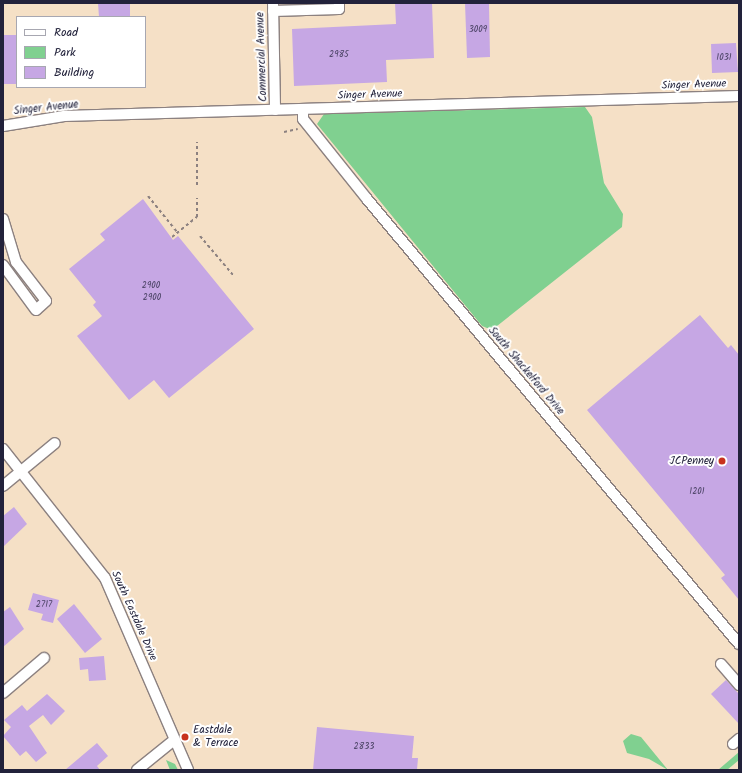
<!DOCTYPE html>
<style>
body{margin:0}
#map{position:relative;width:742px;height:773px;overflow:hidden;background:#f5e0c6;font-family:Kalam,sans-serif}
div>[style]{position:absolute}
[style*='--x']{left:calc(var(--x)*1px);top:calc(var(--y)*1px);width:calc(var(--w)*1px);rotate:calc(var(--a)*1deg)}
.green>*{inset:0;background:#80d090}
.building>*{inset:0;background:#c6a7e4}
.path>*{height:2px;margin-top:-1px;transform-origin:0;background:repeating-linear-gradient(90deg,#8c8180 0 3px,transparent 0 6px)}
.roads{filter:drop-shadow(1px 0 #8c8180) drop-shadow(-1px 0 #8c8180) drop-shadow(0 1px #8c8180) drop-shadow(0 -1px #8c8180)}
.minor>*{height:10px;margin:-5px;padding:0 5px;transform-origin:5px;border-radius:5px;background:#fff}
.dots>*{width:11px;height:11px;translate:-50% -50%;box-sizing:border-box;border:2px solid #fff;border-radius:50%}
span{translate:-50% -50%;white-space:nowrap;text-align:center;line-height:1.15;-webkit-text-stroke:4px #fff;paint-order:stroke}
.number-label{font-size:9px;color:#4b4365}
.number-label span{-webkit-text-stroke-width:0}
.street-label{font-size:11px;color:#22223b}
.poi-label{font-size:11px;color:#22223b}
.right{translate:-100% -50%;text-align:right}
.left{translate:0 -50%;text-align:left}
.frame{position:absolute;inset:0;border:4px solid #22223b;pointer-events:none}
.legend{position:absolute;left:16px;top:16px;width:130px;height:72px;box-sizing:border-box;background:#fff;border:1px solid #a7a7b1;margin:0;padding:5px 7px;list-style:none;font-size:12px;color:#22223b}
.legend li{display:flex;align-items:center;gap:8px;height:20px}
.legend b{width:20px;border:1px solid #a7a7b1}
</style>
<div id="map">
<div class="green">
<i style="clip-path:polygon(585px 107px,592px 117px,604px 183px,623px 214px,622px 227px,492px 330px,482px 326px,317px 124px,324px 114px)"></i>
<i style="clip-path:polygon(631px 734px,641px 737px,668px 770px,649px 759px,627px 753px,623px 741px)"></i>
<i style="clip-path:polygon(739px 752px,739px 760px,727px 770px,718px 770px)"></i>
<i style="clip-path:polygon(166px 760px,175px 764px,178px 770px,170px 770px)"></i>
</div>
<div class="building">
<i style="clip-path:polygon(98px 3px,130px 3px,130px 17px,99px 17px)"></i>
<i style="clip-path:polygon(395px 3px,432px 3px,434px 58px,386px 60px,387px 82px,294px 86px,292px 29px,396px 24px)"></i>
<i style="clip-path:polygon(465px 3px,489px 3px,490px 57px,467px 58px)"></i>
<i style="clip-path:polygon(3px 35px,17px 35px,17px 84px,3px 84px)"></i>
<i style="clip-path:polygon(736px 43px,738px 72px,712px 73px,711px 44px)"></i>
<i style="clip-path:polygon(143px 199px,173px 240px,178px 236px,254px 329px,169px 398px,154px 380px,129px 400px,77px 336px,102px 316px,93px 305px,96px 302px,69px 269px,105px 240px,100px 234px)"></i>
<i style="clip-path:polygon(700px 315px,728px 348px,731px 345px,739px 355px,739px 600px,721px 578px,725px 575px,587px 410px)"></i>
<i style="clip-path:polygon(14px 507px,27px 524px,3px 547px,3px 516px)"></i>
<i style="clip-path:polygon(33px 593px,59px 600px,53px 623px,41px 620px,43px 614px,28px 610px)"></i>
<i style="clip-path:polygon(74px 604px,102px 639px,85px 653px,57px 619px)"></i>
<i style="clip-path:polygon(10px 607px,24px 629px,3px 647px,3px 612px)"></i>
<i style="clip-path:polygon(104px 656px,106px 680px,89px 681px,88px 669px,80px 670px,79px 658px)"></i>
<i style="clip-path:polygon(726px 680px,739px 694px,739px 724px,711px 694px)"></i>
<i style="clip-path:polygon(47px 694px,65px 711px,51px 725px,43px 715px,29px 726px,47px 753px,36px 762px,26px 751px,20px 756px,3px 736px,11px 727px,4px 720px,22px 705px,27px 711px)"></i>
<i style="clip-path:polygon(317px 727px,414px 736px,412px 758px,418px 758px,417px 770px,313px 770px)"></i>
<i style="clip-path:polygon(97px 743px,108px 756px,97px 766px,100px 770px,65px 770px)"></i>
</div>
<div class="path">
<i style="--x:284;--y:132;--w:14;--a:-12"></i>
<i style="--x:197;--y:185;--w:43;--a:-90"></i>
<i style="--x:148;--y:196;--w:48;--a:51"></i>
<i style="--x:200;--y:236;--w:51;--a:49.8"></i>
<i style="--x:172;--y:237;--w:32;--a:-39"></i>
<i style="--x:197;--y:217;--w:19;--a:-90"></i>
</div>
<div class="roads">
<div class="minor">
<i style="--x:273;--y:3;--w:107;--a:88.9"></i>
<i style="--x:273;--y:11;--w:66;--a:-1.7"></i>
<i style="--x:339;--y:9;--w:6;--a:-90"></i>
<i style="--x:303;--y:109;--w:10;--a:90"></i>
<i style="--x:303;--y:119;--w:102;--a:51.3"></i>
<i style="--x:367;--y:199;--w:580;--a:50.11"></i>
<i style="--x:3;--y:126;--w:62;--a:-9.3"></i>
<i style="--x:64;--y:116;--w:675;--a:-1.7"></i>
<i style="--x:3;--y:219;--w:45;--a:73.2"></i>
<i style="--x:16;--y:262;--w:49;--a:52.4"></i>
<i style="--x:46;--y:301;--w:13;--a:138"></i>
<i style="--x:36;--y:310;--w:56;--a:-126.3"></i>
<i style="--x:3;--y:449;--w:164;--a:51.7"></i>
<i style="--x:105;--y:578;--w:209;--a:66.6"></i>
<i style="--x:3;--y:486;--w:67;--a:-39.6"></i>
<i style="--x:721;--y:664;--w:28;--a:49"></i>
<i style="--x:3;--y:693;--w:54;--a:-40.5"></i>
<i style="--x:733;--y:744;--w:8;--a:-40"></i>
<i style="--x:137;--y:770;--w:48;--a:-39"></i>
</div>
</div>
<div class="dots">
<i style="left:722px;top:461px;background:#c8321e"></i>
<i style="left:185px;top:737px;background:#c8321e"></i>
</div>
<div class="number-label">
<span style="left:478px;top:30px">3009</span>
<span style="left:339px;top:55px">2985</span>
<span style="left:724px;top:58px">1031</span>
<span style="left:151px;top:286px">2900</span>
<span style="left:152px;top:298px">2900</span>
<span style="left:697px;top:492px">1201</span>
<span style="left:44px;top:605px">2717</span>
<span style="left:364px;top:747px">2833</span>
</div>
<div class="street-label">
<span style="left:262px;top:57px;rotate:-92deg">Commercial Avenue</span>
<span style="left:694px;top:85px;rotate:-2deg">Singer Avenue</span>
<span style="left:370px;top:95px;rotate:-2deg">Singer Avenue</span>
<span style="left:46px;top:108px;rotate:-6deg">Singer Avenue</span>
<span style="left:526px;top:371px;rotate:50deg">South Shackelford Drive</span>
<span style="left:134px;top:616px;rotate:66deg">South Eastdale Drive</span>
</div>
<div class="poi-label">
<span class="right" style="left:714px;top:461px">JCPenney</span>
<span class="left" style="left:193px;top:737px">Eastdale<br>&amp; Terrace</span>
</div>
<div class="frame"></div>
<ul class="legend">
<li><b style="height:5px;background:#fff"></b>Road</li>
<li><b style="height:11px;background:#80d090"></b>Park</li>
<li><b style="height:11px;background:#c6a7e4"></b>Building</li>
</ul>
</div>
